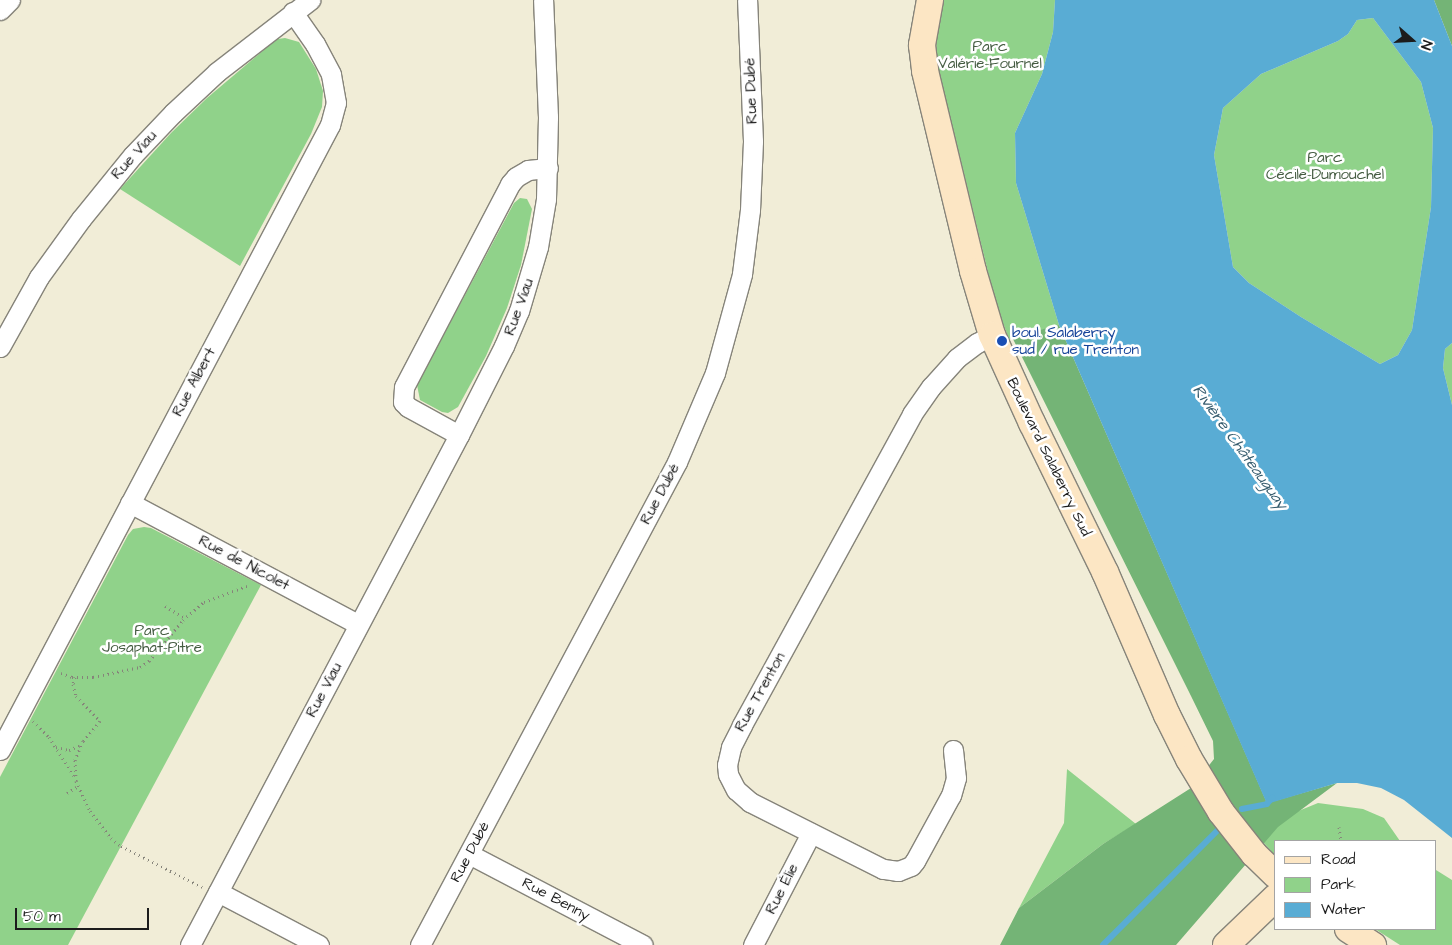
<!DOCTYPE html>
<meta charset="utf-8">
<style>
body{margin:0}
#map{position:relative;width:1452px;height:945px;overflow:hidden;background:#f1edd7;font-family:"Architects Daughter",sans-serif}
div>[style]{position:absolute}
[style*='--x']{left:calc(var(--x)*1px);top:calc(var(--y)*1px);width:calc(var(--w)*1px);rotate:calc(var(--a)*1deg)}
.green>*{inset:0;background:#90d28a}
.forest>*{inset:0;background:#74b476}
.water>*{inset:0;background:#59acd4}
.stream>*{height:5.5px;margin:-2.75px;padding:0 2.75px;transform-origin:2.75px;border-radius:2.75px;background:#59acd4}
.path>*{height:3px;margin-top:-1.5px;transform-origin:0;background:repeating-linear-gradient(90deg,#86847a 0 1px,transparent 0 5px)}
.roads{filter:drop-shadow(1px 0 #86847a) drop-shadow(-1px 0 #86847a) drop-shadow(0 1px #86847a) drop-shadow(0 -1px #86847a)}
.street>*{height:19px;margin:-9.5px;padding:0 9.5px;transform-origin:9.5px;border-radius:9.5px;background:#fff}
.secondary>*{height:26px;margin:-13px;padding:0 13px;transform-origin:13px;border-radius:13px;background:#fce6c4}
.dots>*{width:14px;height:14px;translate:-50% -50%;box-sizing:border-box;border:2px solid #fff;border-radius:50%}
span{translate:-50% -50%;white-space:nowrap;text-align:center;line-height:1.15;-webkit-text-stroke:5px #fff;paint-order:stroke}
.park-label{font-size:15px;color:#455c42}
.street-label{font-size:15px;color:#1c1c1c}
.transit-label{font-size:15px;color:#164399}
.left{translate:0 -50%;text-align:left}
.water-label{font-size:16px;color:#375d6f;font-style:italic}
.legend{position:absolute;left:1274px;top:840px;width:162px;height:90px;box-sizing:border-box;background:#fff;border:1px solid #a4a4a4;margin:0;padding:6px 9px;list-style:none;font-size:15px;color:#1c1c1c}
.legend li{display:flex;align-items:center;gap:10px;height:25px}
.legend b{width:25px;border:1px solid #a4a4a4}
.north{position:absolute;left:1387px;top:15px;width:50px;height:50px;-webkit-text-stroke:4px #fff;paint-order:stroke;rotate:109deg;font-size:14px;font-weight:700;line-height:20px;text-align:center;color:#1c1c1c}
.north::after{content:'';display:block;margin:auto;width:18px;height:22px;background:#1c1c1c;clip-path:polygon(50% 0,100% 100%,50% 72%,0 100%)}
.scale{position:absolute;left:15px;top:908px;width:134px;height:22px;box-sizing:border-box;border:2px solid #1c1c1c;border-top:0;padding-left:6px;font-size:15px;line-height:18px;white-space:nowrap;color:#1c1c1c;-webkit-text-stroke:4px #fff;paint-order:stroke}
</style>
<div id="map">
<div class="green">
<i style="clip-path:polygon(943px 0,1055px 0,1053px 32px,1042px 74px,1015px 133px,1016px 183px,1059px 325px,1009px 339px,996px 305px,937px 63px,936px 37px)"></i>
<i style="clip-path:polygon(1373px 18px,1421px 82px,1433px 128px,1431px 207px,1412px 330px,1398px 355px,1380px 364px,1301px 317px,1249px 283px,1233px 267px,1214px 155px,1223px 108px,1261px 74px,1338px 41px,1348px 34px,1357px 20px)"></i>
<i style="clip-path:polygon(285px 38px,299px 42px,316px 69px,323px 91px,322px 107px,311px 134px,240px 266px,120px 189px,171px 133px,207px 98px,272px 43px,278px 39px)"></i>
<i style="clip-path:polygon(520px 198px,527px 199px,532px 209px,521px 265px,507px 308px,486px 356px,458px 407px,448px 413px,442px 412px,420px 400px,417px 385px,514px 203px)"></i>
<i style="clip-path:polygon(1452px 343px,1452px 405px,1443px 368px,1445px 349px)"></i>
<i style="clip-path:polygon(144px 527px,151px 528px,261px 585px,68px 945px,0 945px,0 777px,128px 535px,133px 529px)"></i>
<i style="clip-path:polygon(1067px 769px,1136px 824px,1103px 844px,1019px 908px,1064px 823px)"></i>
<i style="clip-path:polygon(1318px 803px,1363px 809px,1384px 818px,1400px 841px,1276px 841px,1276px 856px,1260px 839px,1296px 812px)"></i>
<i style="clip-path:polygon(1436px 870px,1452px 880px,1452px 945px,1400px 945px,1375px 929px,1436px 929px)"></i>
</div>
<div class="forest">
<i style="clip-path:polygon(1434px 0,1452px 0,1452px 46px)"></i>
<i style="clip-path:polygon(1059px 325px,1267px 803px,1337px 783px,1278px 827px,1176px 945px,1000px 945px,1019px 908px,1103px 844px,1191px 788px,1214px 759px,1213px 741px,1191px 696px,1012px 337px)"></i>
</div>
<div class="water">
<i style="clip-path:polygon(evenodd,1055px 0,1434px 0,1452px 46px,1452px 343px,1445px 349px,1443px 368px,1452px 405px,1452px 838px,1404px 800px,1381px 788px,1357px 783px,1337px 783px,1267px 804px,1059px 325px,1016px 183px,1015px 133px,1042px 74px,1053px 32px,1055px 0,1373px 18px,1421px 82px,1433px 128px,1431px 207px,1412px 330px,1398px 355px,1380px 364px,1301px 317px,1249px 283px,1233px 267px,1214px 155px,1223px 108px,1261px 74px,1338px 41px,1348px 34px,1357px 20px,1373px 18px)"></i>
</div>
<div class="stream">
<i style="--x:1242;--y:809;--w:25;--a:-11"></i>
<i style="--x:1267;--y:804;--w:8;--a:-50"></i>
<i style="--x:1103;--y:945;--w:163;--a:-45"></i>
</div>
<div class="path">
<i style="--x:165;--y:606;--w:23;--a:31"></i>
<i style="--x:162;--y:646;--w:17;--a:13"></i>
<i style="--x:61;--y:673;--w:12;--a:20"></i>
<i style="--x:72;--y:677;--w:21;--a:0"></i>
<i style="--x:93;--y:677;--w:48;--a:-12"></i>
<i style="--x:140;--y:667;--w:11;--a:-34"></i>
<i style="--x:149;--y:661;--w:53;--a:-50.3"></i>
<i style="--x:183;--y:620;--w:28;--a:-41"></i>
<i style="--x:204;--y:602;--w:46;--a:-20.4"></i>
<i style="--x:75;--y:677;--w:7;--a:106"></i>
<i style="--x:73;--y:684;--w:12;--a:76"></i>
<i style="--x:76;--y:696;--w:35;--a:46"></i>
<i style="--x:100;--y:721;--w:26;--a:130"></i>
<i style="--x:83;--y:741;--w:21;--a:113"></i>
<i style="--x:75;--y:760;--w:21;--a:87"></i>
<i style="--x:76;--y:781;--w:33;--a:65"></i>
<i style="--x:90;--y:811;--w:34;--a:52"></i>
<i style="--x:111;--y:838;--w:13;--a:39"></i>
<i style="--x:121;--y:846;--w:91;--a:26.8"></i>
<i style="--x:33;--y:721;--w:23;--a:45"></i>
<i style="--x:49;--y:737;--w:46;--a:57.3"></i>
<i style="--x:56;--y:747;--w:13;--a:13"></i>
<i style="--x:69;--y:750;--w:13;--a:-23"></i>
<i style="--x:67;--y:793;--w:13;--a:-32"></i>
<i style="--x:1339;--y:827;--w:14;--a:82"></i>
</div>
<div class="roads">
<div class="street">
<i style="--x:0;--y:10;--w:14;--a:-45"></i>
<i style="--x:0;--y:347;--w:80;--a:-60.9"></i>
<i style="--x:39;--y:277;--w:72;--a:-54.1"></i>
<i style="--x:81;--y:219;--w:82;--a:-50.9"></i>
<i style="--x:133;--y:155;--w:58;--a:-46.4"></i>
<i style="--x:173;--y:113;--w:60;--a:-43"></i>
<i style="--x:217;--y:72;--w:118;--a:-37.7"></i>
<i style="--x:459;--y:435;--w:58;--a:-151.2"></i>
<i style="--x:408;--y:407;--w:7;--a:-135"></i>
<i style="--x:403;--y:402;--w:15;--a:-86"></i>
<i style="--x:404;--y:387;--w:229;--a:-62.4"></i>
<i style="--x:510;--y:184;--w:9;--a:-49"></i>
<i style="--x:516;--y:177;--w:14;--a:-30"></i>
<i style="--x:528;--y:170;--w:20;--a:-6"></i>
<i style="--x:130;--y:503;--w:258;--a:28"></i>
<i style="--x:0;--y:750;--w:707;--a:-62.17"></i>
<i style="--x:330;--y:125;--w:23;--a:-75"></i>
<i style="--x:336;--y:103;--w:29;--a:-100"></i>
<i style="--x:331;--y:74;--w:34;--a:-118"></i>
<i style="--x:315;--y:44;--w:39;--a:-125"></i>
<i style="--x:953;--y:750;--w:28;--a:84"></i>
<i style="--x:956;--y:778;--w:18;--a:106"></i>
<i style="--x:951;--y:795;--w:75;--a:118.6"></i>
<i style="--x:915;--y:861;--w:6;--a:129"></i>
<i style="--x:911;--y:866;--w:14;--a:159"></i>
<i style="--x:898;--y:871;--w:15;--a:-172"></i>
<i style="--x:883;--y:869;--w:149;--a:-153.3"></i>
<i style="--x:750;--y:802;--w:18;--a:-139"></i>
<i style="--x:736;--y:790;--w:18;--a:-117"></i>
<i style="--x:728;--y:774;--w:9;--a:-96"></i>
<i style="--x:727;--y:765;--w:18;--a:-77"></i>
<i style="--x:731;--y:747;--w:25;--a:-63"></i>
<i style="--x:742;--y:725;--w:354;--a:-61.3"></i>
<i style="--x:912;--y:414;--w:33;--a:-55"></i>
<i style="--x:931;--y:387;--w:39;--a:-48"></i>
<i style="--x:957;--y:358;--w:25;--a:-37"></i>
<i style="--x:977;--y:343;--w:17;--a:-28"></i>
<i style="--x:469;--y:854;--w:196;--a:27.6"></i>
<i style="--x:218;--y:892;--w:114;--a:27.7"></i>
<i style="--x:190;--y:945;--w:577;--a:-62.19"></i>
<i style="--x:459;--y:435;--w:100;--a:-63.2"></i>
<i style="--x:504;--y:346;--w:38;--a:-67"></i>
<i style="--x:519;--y:311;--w:67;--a:-73.5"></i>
<i style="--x:538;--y:247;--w:49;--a:-80.5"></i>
<i style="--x:546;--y:199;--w:82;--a:-88.6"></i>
<i style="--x:548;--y:117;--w:117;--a:-92.4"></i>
<i style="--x:420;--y:945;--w:547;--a:-61.98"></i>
<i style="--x:677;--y:462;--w:97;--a:-66.9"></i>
<i style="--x:715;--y:373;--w:103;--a:-74.7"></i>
<i style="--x:742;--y:274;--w:64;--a:-82.9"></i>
<i style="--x:750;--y:210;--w:69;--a:-87.5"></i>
<i style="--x:753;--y:141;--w:141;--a:-92.4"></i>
<i style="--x:753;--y:945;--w:126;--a:-62.6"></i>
</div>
<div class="secondary">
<i style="--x:930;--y:0;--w:46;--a:100.1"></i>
<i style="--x:922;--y:45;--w:26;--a:83"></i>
<i style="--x:925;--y:71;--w:206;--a:76.5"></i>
<i style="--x:973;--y:271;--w:67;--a:73.5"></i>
<i style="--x:992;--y:335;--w:97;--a:65.6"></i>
<i style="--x:1032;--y:423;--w:166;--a:63.9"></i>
<i style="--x:1105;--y:572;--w:156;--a:66.6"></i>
<i style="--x:1167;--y:715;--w:49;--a:63.4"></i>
<i style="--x:1189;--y:759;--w:62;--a:58.9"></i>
<i style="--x:1221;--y:812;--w:53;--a:51.8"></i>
<i style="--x:1254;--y:854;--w:30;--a:44"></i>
<i style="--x:1348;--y:929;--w:30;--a:33"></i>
<i style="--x:1226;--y:945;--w:69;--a:-43.8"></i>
</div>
</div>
<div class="dots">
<i style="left:1002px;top:341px;background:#1a4fb4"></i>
</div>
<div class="park-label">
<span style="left:990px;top:55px">Parc<br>Valérie-Fournel</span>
<span style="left:1325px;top:166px">Parc<br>Cécile-Dumouchel</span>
<span style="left:152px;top:639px">Parc<br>Josaphat-Pitre</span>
</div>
<div class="street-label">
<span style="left:751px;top:91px;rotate:-92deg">Rue Dubé</span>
<span style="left:134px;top:155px;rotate:-48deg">Rue Viau</span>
<span style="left:519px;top:307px;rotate:-70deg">Rue Viau</span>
<span style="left:194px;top:382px;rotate:-62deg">Rue Albert</span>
<span style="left:1049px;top:457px;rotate:64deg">Boulevard Salaberry Sud</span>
<span style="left:660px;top:494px;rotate:-62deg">Rue Dubé</span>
<span style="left:244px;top:563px;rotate:28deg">Rue de Nicolet</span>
<span style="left:324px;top:690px;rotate:-62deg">Rue Viau</span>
<span style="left:760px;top:692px;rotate:-61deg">Rue Trenton</span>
<span style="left:470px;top:852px;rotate:-62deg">Rue Dubé</span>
<span style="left:782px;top:889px;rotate:-63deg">Rue Élie</span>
<span style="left:556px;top:899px;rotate:28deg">Rue Benny</span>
</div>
<div class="transit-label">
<span class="left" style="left:1012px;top:341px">boul. Salaberry<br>sud / rue Trenton</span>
</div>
<div class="water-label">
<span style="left:1240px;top:447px;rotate:54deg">Rivière Châteauguay</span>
</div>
<ul class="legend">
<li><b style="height:6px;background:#fce6c4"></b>Road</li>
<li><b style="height:14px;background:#90d28a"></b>Park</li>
<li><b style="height:14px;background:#59acd4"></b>Water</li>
</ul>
<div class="north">N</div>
<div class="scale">50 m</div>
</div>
